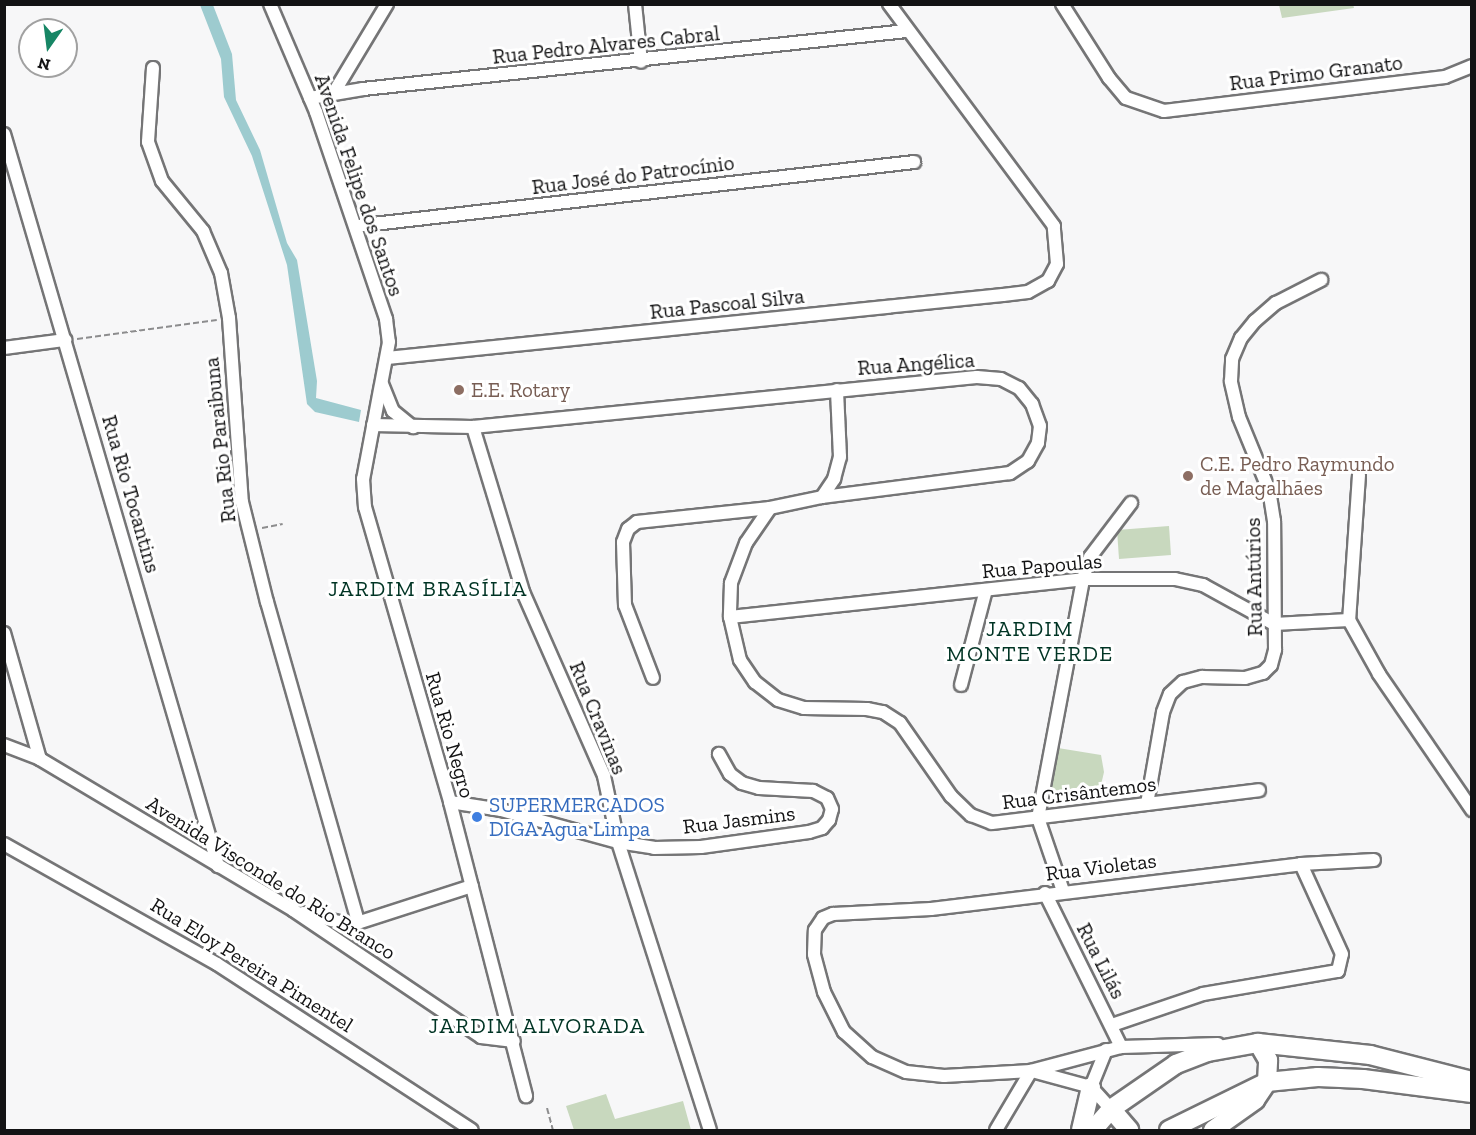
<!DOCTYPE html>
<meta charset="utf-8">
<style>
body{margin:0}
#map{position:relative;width:1476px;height:1135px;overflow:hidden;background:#f7f7f8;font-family:"Zilla Slab",serif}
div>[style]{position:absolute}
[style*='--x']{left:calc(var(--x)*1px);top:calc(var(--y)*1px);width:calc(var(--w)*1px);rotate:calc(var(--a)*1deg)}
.green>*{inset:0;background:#c8d8be}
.water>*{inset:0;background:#9dcbcf}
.path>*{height:2px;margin-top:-1px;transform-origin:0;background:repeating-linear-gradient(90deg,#8d8d8e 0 6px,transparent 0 9px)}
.roads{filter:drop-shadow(2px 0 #757576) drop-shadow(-2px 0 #757576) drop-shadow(0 2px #757576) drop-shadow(0 -2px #757576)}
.street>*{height:12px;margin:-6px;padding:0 6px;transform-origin:6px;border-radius:6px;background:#fff}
.primary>*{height:18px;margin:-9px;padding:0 9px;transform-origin:9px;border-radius:9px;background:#fff}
.dots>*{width:16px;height:16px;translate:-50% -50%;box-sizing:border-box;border:3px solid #fff;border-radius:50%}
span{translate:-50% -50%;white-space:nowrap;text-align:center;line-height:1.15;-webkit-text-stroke:6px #fff;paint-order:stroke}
.street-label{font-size:21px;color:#131314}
.education-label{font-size:21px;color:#785e54}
.left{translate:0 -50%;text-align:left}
.shop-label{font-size:21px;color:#366cbe}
.neighbourhood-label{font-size:22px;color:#003424;letter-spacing:1.5px}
.frame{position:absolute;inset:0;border:6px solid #131314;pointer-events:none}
.north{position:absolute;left:18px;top:18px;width:60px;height:60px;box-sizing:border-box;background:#fff;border:2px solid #a1a1a1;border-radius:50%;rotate:194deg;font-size:16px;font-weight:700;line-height:24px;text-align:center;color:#131314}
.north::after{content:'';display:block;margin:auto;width:21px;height:27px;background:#178665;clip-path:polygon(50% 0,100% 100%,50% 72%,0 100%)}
</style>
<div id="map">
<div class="green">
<i style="clip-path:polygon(1353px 4px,1354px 8px,1282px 18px,1279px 5px)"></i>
<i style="clip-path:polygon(1169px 526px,1171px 555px,1119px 559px,1117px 530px)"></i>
<i style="clip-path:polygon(1058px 748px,1101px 755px,1104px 772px,1098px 798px,1060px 803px,1048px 797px)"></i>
<i style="clip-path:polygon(606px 1094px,615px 1119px,683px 1101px,691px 1130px,574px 1130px,566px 1106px)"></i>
</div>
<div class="water">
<i style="clip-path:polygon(200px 5px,213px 5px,232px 54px,236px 100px,260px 150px,287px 243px,297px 260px,317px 381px,316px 398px,361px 410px,359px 422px,315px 412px,307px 404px,287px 265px,252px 156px,224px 97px,221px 59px)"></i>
</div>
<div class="path">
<i style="--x:77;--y:339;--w:141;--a:-7.7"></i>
<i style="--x:262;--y:528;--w:21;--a:-11"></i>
<i style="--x:547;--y:1108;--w:23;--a:75"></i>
</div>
<div class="roads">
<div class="street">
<i style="--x:270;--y:4;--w:117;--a:66.9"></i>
<i style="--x:316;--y:112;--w:219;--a:71.3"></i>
<i style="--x:386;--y:319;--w:23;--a:83"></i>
<i style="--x:389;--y:342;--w:139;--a:100.7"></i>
<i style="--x:363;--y:479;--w:28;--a:86"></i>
<i style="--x:365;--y:507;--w:307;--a:73.9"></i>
<i style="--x:450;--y:802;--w:304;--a:75.5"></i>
<i style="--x:635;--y:4;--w:58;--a:84.1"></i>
<i style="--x:1062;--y:4;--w:88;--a:57.6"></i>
<i style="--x:1109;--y:78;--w:26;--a:50"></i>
<i style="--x:1126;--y:98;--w:40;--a:18.9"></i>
<i style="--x:1164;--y:111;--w:283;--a:-6.9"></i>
<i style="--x:1445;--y:77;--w:29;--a:-22"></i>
<i style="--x:153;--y:68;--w:74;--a:93.9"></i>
<i style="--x:148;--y:142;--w:41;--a:70.3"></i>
<i style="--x:162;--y:181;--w:65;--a:50.6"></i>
<i style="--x:203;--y:231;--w:46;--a:66.8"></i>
<i style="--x:221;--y:273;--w:46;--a:79.9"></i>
<i style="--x:229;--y:318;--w:184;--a:86"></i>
<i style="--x:242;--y:502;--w:103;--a:76"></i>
<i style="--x:267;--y:602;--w:333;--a:74.1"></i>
<i style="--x:333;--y:94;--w:105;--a:-59"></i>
<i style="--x:310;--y:98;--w:54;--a:-9.6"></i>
<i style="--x:363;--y:89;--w:547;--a:-6.09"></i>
<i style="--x:4;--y:134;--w:763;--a:73.7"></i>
<i style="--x:356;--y:226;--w:562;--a:-6.54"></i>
<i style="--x:4;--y:348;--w:62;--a:-7.5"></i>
<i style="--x:387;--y:358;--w:619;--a:-5.84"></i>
<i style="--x:1003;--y:295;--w:25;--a:-7"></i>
<i style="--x:1028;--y:292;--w:23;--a:-29"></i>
<i style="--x:1048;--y:281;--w:19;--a:-62"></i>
<i style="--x:1057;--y:264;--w:38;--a:-95"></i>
<i style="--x:1054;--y:226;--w:277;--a:-126.6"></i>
<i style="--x:382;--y:384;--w:29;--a:68"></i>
<i style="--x:393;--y:411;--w:26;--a:39"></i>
<i style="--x:373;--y:425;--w:100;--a:1.1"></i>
<i style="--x:473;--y:427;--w:506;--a:-5.67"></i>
<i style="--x:977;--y:377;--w:24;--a:5"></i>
<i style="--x:1001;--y:379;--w:20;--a:27"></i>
<i style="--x:1019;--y:388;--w:21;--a:51"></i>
<i style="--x:1032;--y:404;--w:23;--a:70"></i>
<i style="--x:1040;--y:426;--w:17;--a:97"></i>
<i style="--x:1038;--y:443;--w:21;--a:119"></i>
<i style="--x:1028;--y:461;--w:22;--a:146"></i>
<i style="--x:1010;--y:473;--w:190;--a:172.7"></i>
<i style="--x:822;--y:497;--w:53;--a:168.1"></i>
<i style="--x:770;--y:508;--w:134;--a:174"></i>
<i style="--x:637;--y:522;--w:11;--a:142"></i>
<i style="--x:628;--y:529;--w:14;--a:111"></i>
<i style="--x:623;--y:542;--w:63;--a:88.2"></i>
<i style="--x:625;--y:605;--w:78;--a:69"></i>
<i style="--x:473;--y:427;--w:172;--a:73.1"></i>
<i style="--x:523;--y:592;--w:201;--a:66.2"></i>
<i style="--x:604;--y:776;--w:67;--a:78"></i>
<i style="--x:618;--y:842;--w:302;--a:72.3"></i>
<i style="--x:1359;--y:475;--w:145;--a:93.9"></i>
<i style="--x:1349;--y:620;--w:62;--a:60.9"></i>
<i style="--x:1379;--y:674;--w:165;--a:55.6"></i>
<i style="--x:822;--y:497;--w:22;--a:-56"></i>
<i style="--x:834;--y:479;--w:23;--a:-75"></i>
<i style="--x:840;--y:457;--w:67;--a:-92.6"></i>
<i style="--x:770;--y:508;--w:42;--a:124.4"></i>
<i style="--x:746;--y:543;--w:43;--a:110.6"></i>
<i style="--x:731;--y:583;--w:34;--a:92"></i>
<i style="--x:730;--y:617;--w:44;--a:76.9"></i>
<i style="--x:740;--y:660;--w:27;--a:56"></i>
<i style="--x:755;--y:682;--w:29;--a:38"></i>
<i style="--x:778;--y:700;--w:27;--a:17"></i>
<i style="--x:804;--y:708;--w:63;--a:0.9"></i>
<i style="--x:867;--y:709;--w:16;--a:11"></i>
<i style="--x:883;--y:712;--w:20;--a:33"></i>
<i style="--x:900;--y:723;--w:89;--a:55.1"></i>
<i style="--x:951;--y:796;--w:28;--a:44"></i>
<i style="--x:971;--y:815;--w:22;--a:21"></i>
<i style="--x:992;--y:823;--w:269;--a:-7"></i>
<i style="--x:730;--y:617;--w:355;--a:-6.1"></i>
<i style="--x:1083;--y:579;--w:92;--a:0"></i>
<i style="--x:1175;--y:579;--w:29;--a:12"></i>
<i style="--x:1203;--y:585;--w:81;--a:28.8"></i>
<i style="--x:1274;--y:624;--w:75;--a:-3.1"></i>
<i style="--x:4;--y:633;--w:131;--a:74.1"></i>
<i style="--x:961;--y:685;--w:98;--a:-75.3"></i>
<i style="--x:4;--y:745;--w:39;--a:21"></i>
<i style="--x:40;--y:759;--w:295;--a:30.8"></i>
<i style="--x:293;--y:910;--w:227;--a:34"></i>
<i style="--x:481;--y:1037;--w:33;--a:7"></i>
<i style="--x:450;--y:802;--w:52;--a:8.9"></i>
<i style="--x:501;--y:810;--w:121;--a:15.3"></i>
<i style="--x:618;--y:842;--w:36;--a:9"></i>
<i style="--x:654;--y:848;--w:47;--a:-1.2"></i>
<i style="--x:701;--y:847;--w:109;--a:-7.9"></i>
<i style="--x:809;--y:832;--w:14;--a:-17"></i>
<i style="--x:822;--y:828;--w:11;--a:-49"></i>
<i style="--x:829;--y:820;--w:11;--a:-75"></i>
<i style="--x:832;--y:809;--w:12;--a:-114"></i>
<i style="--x:827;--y:798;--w:16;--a:-153"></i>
<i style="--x:813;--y:791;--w:54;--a:-176.8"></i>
<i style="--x:759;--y:788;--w:18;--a:-164"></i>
<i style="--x:742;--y:783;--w:15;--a:-143"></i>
<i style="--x:730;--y:774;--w:23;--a:-119"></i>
<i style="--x:1147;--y:804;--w:93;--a:-80.1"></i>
<i style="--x:1163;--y:712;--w:19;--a:-69"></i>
<i style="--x:1170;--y:694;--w:18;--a:-43"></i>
<i style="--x:1183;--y:682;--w:20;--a:-15"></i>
<i style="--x:1202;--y:677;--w:43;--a:1.3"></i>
<i style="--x:1245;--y:678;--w:19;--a:-16"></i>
<i style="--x:1263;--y:673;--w:11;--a:-45"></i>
<i style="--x:1271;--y:665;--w:16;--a:-75"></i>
<i style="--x:1275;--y:650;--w:129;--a:-90.4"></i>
<i style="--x:1274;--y:521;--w:31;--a:-99"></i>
<i style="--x:1269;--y:490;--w:79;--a:-112.3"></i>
<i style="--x:1239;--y:417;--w:37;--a:-103"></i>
<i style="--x:1231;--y:381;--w:22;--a:-87"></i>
<i style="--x:1232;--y:359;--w:23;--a:-67"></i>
<i style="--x:1241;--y:338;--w:22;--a:-51"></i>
<i style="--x:1255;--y:321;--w:28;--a:-41"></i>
<i style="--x:1276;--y:303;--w:51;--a:-27.1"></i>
<i style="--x:4;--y:844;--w:244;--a:29.4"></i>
<i style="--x:217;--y:964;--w:304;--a:33.1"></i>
<i style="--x:1063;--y:891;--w:77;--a:-108.9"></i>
<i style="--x:1038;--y:818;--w:243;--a:-79.3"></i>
<i style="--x:1083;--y:579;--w:23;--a:-72"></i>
<i style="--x:1090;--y:557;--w:68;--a:-52.8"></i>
<i style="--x:1045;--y:893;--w:172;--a:63.7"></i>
<i style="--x:303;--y:913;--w:49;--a:14"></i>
<i style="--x:351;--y:925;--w:127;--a:-17.9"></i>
<i style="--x:1112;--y:1025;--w:96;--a:-18.8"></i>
<i style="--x:1203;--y:994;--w:137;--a:-9.7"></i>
<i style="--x:1338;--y:971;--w:17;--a:-77"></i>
<i style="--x:1342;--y:954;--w:99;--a:-114.5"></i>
<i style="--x:1218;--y:1044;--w:97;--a:178.2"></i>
<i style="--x:1121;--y:1047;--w:93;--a:165.1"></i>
<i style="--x:1031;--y:1071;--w:87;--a:176.7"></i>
<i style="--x:944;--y:1076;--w:38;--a:-174"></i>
<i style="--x:906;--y:1072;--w:37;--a:-156"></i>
<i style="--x:872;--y:1057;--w:38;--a:-138"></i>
<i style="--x:844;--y:1032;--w:45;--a:-116.6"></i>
<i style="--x:824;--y:992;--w:39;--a:-105"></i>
<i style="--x:814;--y:954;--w:24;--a:-88"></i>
<i style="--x:815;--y:930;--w:14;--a:-56"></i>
<i style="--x:823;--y:918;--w:11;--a:-22"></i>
<i style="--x:833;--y:914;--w:98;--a:-2.9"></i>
<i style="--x:931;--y:909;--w:373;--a:-6.9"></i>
<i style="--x:1301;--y:864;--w:73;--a:-3.1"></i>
<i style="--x:1032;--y:1071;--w:61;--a:15.2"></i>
<i style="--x:1091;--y:1087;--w:30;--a:48"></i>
<i style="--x:1091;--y:1087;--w:40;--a:-68"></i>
<i style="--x:996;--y:1130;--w:69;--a:-59.3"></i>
</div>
<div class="primary">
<i style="--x:1111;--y:1109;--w:28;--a:49"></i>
<i style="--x:1081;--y:1130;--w:44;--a:-76.9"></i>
<i style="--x:1093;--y:1130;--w:28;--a:-49"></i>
<i style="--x:1111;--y:1109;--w:79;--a:-34.7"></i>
<i style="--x:1176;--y:1064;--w:34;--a:-21"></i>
<i style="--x:1208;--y:1052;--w:51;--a:-10.2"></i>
<i style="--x:1258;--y:1043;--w:113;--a:6.1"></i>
<i style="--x:1370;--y:1055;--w:105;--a:14.3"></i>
<i style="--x:1169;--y:1130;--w:109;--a:-26.1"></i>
<i style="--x:1267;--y:1082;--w:51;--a:-5.6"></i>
<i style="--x:1318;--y:1077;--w:45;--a:2.5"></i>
<i style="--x:1363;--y:1079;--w:110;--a:7.3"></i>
<i style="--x:1213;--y:1130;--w:52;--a:-35.5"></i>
<i style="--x:1255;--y:1100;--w:22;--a:-56"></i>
<i style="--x:1267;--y:1082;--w:22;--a:-87"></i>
<i style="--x:1268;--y:1060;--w:20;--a:-120"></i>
</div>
</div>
<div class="dots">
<i style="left:459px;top:390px;background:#8d6e63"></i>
<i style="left:1188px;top:476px;background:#8d6e63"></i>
<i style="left:477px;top:817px;background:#3f7fe0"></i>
</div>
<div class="street-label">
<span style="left:606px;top:45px;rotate:-6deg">Rua Pedro Alvares Cabral</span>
<span style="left:1316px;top:73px;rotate:-7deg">Rua Primo Granato</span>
<span style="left:633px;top:175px;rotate:-7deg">Rua José do Patrocínio</span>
<span style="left:359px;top:185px;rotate:71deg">Avenida Felipe dos Santos</span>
<span style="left:727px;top:304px;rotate:-6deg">Rua Pascoal Silva</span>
<span style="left:916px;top:364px;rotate:-4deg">Rua Angélica</span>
<span style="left:220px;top:440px;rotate:-96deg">Rua Rio Paraibuna</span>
<span style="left:131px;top:494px;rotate:74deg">Rua Rio Tocantins</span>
<span style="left:1042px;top:566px;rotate:-5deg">Rua Papoulas</span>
<span style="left:1254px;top:577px;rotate:-91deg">Rua Antúrios</span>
<span style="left:598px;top:718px;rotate:68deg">Rua Cravinas</span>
<span style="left:450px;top:735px;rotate:74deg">Rua Rio Negro</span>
<span style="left:1079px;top:793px;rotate:-7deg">Rua Crisântemos</span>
<span style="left:739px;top:820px;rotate:-7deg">Rua Jasmins</span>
<span style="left:1101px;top:867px;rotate:-7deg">Rua Violetas</span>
<span style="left:271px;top:878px;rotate:32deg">Avenida Visconde do Rio Branco</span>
<span style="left:1101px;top:961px;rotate:63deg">Rua Lilás</span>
<span style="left:252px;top:965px;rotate:32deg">Rua Eloy Pereira Pimentel</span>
</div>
<div class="education-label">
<span class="left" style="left:471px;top:390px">E.E. Rotary</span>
<span class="left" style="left:1200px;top:476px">C.E. Pedro Raymundo<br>de Magalhães</span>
</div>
<div class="shop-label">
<span class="left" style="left:489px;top:817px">SUPERMERCADOS<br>DIGA Agua Limpa</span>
</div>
<div class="neighbourhood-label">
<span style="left:428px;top:589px">JARDIM BRASÍLIA</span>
<span style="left:1030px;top:641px">JARDIM<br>MONTE VERDE</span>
<span style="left:537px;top:1026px">JARDIM ALVORADA</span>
</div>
<div class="frame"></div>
<div class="north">N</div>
</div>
